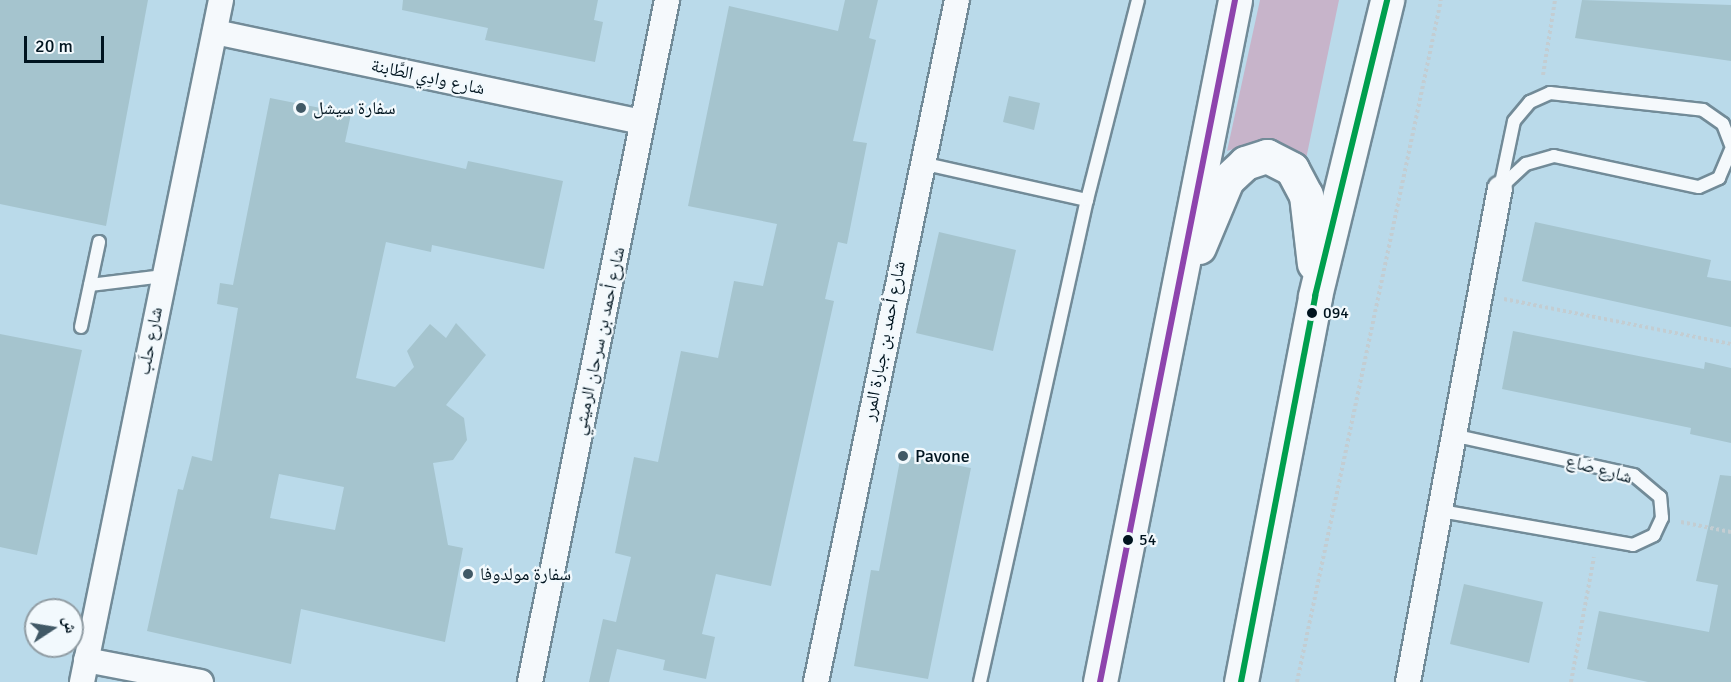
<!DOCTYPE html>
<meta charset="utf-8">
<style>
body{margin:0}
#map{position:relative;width:1731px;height:682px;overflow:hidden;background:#badaea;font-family:Signika,"Noto Naskh Arabic",sans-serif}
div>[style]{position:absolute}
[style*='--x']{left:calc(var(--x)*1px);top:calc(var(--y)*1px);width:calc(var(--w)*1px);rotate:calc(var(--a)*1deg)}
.green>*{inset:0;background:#c7b4ca}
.building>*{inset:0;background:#a5c4ce}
.path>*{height:4px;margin-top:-2px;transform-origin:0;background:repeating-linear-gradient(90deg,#c3cdd2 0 3px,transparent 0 6px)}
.roads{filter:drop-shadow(2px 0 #728b98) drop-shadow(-2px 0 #728b98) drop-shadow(0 2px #728b98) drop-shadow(0 -2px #728b98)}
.service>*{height:12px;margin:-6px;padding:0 6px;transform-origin:6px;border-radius:6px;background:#f5f9fc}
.minor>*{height:24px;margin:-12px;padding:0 12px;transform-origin:12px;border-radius:12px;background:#f5f9fc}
.primary>*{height:33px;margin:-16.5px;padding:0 16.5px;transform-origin:16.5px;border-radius:16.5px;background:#f5f9fc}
.bus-1>*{height:6px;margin:-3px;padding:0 3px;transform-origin:3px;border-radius:3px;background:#8e44ad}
.bus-2>*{height:6px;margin:-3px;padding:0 3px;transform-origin:3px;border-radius:3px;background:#009f4e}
.dots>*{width:16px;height:16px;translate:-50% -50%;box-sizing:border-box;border:3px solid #f2f9fd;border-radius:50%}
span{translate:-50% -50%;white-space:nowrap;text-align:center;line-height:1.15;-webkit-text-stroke:4.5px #f2f9fd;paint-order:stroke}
.bus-label{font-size:16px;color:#00141f}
.left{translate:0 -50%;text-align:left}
.street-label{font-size:18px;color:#00141f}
.poi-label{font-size:18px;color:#00141f}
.north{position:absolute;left:24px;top:598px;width:60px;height:60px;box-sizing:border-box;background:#f2f9fd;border:2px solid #919da4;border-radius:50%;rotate:78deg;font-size:16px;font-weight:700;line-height:24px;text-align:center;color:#00141f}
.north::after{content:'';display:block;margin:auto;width:21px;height:27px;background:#415966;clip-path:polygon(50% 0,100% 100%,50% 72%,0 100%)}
.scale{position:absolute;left:24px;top:36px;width:80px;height:27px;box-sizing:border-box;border:3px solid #00141f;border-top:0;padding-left:8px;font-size:18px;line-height:21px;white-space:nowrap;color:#00141f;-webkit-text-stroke:4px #f2f9fd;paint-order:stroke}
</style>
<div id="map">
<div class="green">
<i style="clip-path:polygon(1260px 0,1339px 0,1306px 159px,1269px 138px,1227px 151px)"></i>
</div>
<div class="building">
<i style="clip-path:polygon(0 0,148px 0,106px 226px,0 204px)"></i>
<i style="clip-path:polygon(403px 0,598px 0,594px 20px,603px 22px,595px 62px,485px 40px,488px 28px,402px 10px)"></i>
<i style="clip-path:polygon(845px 0,878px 0,869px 38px,876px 40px,853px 141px,867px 143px,847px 244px,838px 242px,825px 299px,834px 301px,771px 586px,716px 574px,702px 634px,715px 637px,706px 679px,663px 670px,665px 660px,617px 649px,609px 682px,589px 682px,603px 619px,616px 622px,631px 557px,615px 553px,634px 457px,658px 462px,681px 351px,718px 358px,734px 281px,763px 286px,777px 224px,688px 206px,729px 6px,838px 31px)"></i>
<i style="clip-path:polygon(1582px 0,1731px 5px,1731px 61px,1575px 38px)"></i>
<i style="clip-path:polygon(1009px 96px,1040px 103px,1034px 130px,1003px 122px)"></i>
<i style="clip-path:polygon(evenodd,270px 98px,351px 114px,345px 142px,466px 169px,468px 161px,563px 181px,544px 269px,432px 245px,431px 252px,386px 242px,356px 378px,395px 387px,414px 367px,407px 351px,430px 324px,446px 338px,456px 323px,486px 355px,446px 405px,464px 418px,467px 440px,453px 460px,433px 463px,448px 545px,463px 548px,445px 642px,301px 609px,291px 664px,147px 631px,178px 489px,183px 490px,192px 456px,212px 461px,238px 308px,217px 304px,220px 283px,233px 285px,270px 98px,279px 474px,344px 487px,335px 530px,270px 518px,279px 474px)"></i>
<i style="clip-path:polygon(1535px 222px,1711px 260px,1707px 277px,1731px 281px,1731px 327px,1522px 281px)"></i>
<i style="clip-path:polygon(939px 232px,1016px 250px,993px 351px,916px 333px)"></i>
<i style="clip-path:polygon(1513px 331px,1704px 369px,1705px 362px,1731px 368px,1731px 443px,1690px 434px,1691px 428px,1502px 389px)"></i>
<i style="clip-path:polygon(0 334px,82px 350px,37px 555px,0 547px)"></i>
<i style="clip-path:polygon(901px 455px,971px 468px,928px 679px,854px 666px,871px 570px,879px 571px)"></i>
<i style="clip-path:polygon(1720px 475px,1731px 476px,1731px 682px,1648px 682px,1587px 669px,1599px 611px,1709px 632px,1718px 585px,1696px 581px)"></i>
<i style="clip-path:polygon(1464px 584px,1543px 602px,1529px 663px,1450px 644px)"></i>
</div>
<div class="path">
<i style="--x:1543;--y:75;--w:76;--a:-80.9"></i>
<i style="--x:1504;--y:299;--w:231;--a:11.2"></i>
<i style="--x:1681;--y:522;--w:51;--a:11.3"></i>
<i style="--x:1297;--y:682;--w:697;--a:-78.08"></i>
<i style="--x:1571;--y:682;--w:127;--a:-79.6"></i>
</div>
<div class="roads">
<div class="service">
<i style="--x:921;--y:163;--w:170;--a:12.6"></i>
<i style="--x:1501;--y:187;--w:34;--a:-43"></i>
<i style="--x:1526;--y:164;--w:29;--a:-16"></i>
<i style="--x:1554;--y:156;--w:148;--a:12.1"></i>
<i style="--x:1699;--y:187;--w:22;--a:-24"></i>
<i style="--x:1719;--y:178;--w:30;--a:-67"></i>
<i style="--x:1500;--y:188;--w:68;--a:-78.2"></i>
<i style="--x:1514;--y:121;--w:25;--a:-50"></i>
<i style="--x:1530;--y:102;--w:22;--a:-24"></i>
<i style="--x:1550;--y:93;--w:154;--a:6.3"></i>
<i style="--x:1703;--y:110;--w:24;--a:35"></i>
<i style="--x:1723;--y:124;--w:22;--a:69"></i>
<i style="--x:90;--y:285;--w:74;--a:-7"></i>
<i style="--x:81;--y:327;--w:87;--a:-78"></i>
<i style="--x:1441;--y:511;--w:195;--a:10"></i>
<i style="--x:1633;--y:545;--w:23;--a:-25"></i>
<i style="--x:1654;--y:535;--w:19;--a:-65"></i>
<i style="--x:1662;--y:518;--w:21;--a:-95"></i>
<i style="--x:1660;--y:497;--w:34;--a:-140"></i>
<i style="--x:1634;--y:475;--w:182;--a:-167.6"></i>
<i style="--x:980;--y:682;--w:494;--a:-77.5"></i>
<i style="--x:1087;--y:200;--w:206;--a:-75.7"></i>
</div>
<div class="minor">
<i style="--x:215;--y:32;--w:435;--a:11.9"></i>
<i style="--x:86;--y:660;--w:117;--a:10.8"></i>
<i style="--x:82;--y:682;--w:696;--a:-78.48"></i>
<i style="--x:530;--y:682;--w:696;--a:-78.64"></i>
<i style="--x:816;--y:682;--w:696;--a:-78.32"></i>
<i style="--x:1408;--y:682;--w:502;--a:-79.45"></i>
</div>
<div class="primary">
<i style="--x:1199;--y:247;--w:73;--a:-67.3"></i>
<i style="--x:1227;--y:180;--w:25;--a:-43"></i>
<i style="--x:1245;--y:163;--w:23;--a:-18"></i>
<i style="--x:1267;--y:156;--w:28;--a:27"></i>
<i style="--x:1292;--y:169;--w:30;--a:62"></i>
<i style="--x:1306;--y:195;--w:69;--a:83.4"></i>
<i style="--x:1100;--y:682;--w:695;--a:-78.8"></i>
<i style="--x:1241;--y:682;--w:393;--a:-79.1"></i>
<i style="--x:1315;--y:296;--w:305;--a:-76.3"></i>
</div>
</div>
<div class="bus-1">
<i style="--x:1100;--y:682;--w:695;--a:-78.8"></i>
</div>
<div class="bus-2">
<i style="--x:1241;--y:682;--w:393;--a:-79.1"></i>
<i style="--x:1315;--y:296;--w:305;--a:-76.3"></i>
</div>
<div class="dots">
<i style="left:301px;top:108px;background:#415966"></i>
<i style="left:1312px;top:313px;background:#00141f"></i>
<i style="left:903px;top:456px;background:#415966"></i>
<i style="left:1128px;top:540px;background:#00141f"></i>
<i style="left:468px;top:574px;background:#415966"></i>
</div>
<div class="bus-label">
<span class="left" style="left:1323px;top:313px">094</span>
<span class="left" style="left:1139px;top:540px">54</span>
</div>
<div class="street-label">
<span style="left:428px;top:77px;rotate:12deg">شارع وادِي الطَّابنة</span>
<span style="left:150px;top:341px;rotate:-79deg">شارع حلَب</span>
<span style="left:599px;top:341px;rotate:-78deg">شارع أحمد بن سرحان الرميثي</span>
<span style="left:884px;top:341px;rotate:-79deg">شارع أحمد بن جبارة المرر</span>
<span style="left:1599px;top:469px;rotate:15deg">شارع صَاع</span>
</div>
<div class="poi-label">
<span class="left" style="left:313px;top:108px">سفارة سيشل</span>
<span class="left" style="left:915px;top:456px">Pavone</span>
<span class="left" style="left:480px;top:574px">سفارة مولدوفا</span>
</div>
<div class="north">ش</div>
<div class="scale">20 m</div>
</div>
